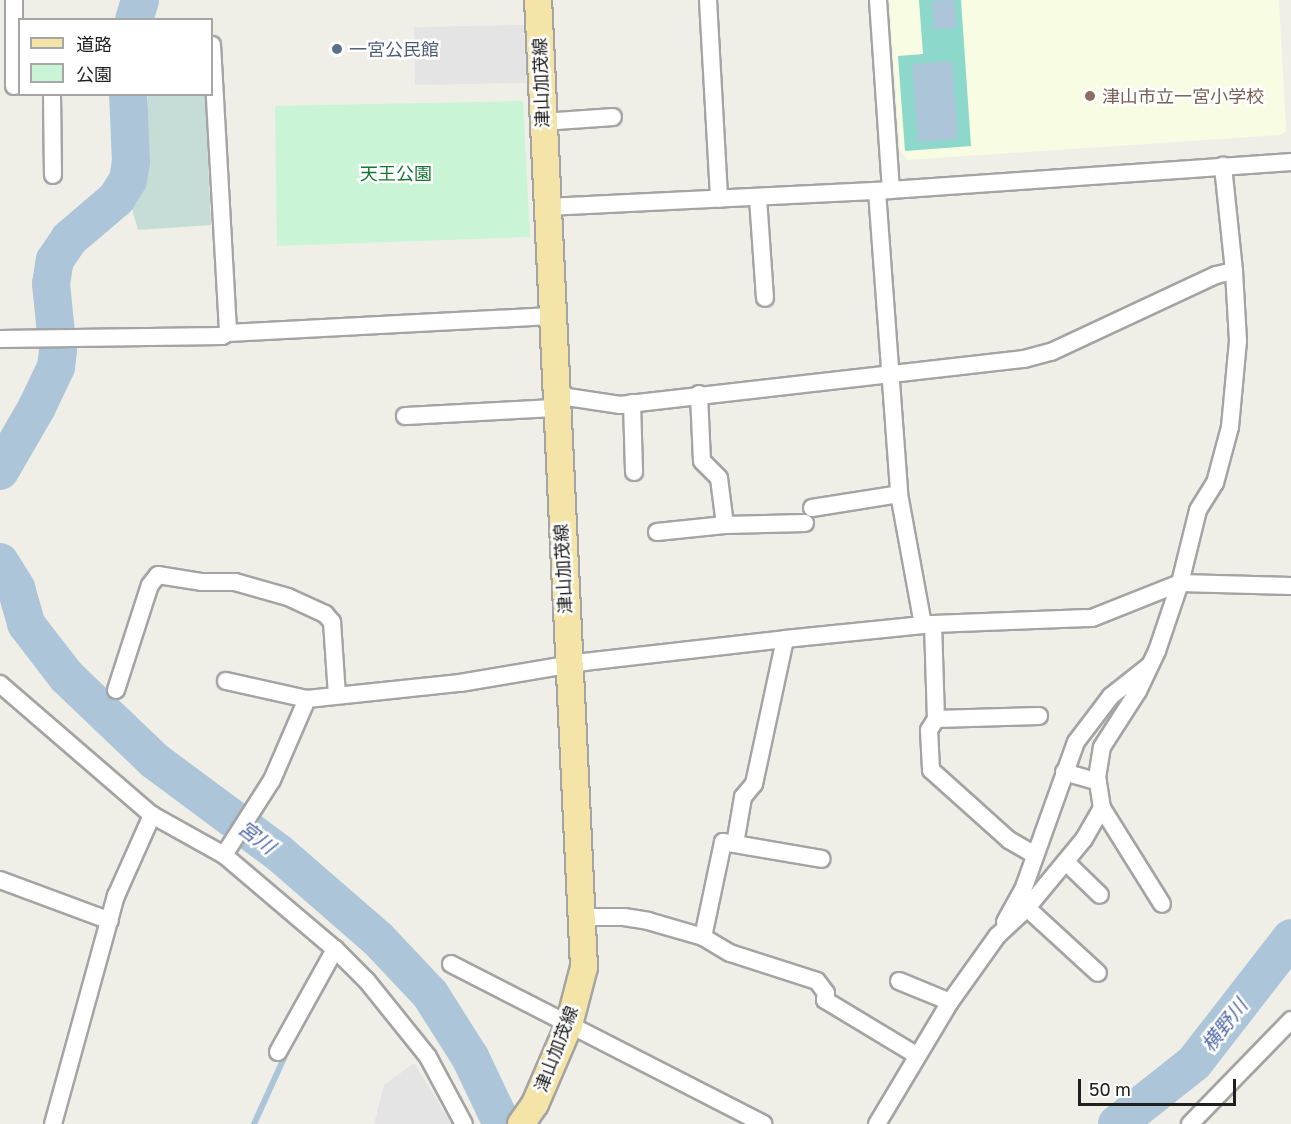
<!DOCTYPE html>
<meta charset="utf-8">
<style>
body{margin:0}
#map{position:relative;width:1291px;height:1124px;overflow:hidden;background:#f0efe7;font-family:"Golos Text","Noto Sans JP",sans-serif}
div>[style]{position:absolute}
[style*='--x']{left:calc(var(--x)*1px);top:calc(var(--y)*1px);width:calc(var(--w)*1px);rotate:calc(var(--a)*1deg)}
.education>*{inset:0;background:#f7fce3}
.wetland>*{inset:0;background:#c6dcd7}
.park>*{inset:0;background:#c9f5d6}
.pitch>*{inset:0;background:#8cd8cb}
.parking>*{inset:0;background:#e4e4e4}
.water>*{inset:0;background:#acc5d9}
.stream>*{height:6px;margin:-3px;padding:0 3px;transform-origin:3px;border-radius:3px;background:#acc5d9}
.river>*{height:38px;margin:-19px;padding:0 19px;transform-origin:19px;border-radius:19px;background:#acc5d9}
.roads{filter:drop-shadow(2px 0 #a4a4a4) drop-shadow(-2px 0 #a4a4a4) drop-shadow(0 2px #a4a4a4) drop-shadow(0 -2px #a4a4a4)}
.street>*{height:16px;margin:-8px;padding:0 8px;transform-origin:8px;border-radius:8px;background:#fff}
.primary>*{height:26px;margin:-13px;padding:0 13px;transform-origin:13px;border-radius:13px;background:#f4e4a8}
.dots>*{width:16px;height:16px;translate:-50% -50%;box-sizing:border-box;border:3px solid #fff;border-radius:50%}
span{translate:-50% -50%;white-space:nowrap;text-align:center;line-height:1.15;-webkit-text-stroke:5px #fff;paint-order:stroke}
.service-label{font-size:18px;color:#4e5e75}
.left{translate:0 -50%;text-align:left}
.street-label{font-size:18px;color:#202020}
.education-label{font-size:18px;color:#785e54}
.park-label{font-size:18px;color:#157633}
.water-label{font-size:20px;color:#546ba8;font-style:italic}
.legend{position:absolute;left:18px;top:18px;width:195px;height:78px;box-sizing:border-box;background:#fff;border:2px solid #a6a6a6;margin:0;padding:8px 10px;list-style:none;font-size:18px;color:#202020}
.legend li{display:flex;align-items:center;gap:12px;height:30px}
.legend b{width:30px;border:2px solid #a6a6a6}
.scale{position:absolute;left:1078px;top:1079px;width:158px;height:27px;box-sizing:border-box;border:3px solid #202020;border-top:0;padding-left:8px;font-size:18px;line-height:21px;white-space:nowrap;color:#202020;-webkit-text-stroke:4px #fff;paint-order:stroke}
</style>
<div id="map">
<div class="education">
<i style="clip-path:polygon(889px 0,1279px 0,1286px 131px,1281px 135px,907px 160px,900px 150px)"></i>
</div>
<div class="wetland">
<i style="clip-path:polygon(148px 95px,205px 95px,211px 225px,138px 230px,128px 195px,142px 163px)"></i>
</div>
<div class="park">
<i style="clip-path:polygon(523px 101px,530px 237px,277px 246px,275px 106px)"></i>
</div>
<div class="pitch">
<i style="clip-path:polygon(919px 0,961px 0,971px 146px,905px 151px,898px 56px,923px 54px)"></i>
</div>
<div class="parking">
<i style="clip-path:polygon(525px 25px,526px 83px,415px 85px,414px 27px)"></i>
<i style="clip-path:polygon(414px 1063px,452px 1124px,374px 1124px,384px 1085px)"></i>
</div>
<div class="water">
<i style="clip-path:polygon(955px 0,956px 28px,934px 29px,932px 1px)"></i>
<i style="clip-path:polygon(952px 61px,958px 139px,918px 142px,912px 64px)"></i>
</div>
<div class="stream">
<i style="--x:254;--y:1124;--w:72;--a:-65.6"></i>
</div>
<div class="river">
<i style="--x:134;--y:20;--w:21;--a:-73"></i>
<i style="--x:56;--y:333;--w:49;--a:-95.8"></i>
<i style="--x:51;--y:284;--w:24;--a:-81"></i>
<i style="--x:55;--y:260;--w:25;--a:-56"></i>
<i style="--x:69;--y:239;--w:62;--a:-40.4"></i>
<i style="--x:116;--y:199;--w:22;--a:-58"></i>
<i style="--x:128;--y:180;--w:18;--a:-81"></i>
<i style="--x:131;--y:162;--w:68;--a:-92.5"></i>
<i style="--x:0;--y:471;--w:74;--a:-60"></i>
<i style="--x:37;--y:407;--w:44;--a:-64.6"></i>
<i style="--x:56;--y:367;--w:17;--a:-83"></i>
<i style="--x:0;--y:562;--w:31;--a:58"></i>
<i style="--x:16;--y:588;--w:37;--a:74"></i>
<i style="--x:26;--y:624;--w:67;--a:52.3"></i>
<i style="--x:67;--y:677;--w:122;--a:43.7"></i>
<i style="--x:155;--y:761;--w:154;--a:36.6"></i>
<i style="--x:279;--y:853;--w:131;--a:41"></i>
<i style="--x:378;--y:939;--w:76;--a:46.6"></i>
<i style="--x:430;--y:994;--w:75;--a:57.6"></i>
<i style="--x:470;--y:1057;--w:74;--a:64.5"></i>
<i style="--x:1117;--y:1124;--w:98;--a:-38.4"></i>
<i style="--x:1194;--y:1063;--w:158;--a:-52.2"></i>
</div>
<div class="roads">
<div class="street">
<i style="--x:14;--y:0;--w:86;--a:90"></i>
<i style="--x:708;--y:0;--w:199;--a:86.8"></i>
<i style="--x:878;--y:0;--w:190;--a:86.1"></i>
<i style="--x:212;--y:45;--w:288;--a:86.8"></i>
<i style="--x:52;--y:94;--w:81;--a:89.3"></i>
<i style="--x:543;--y:122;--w:70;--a:-4.1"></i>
<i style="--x:877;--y:191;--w:304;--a:85.8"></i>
<i style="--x:899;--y:494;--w:133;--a:79.6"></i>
<i style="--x:758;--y:198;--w:100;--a:86"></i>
<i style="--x:545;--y:207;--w:346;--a:-2.8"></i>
<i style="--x:891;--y:190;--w:401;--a:-4"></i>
<i style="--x:0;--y:339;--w:222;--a:-0.8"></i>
<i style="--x:222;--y:336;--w:7;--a:-27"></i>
<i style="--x:228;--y:333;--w:323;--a:-3"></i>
<i style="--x:554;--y:395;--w:67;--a:8.6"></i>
<i style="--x:620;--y:405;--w:407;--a:-6.5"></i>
<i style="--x:1024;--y:359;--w:28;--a:-15"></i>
<i style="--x:1051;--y:352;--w:182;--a:-25"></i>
<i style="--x:1216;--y:275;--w:18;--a:-13"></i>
<i style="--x:1234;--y:271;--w:106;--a:-96"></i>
<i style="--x:632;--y:403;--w:69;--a:88.3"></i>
<i style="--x:405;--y:416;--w:150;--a:-3.1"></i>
<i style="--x:812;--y:508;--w:88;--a:-9.1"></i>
<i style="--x:725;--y:525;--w:80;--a:-1.4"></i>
<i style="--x:657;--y:532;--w:68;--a:-5.9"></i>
<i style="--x:725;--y:525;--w:47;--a:-97.3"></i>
<i style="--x:719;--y:478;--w:24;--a:-135"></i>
<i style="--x:702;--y:461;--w:67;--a:-92.6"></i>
<i style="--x:933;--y:624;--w:95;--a:88.2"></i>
<i style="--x:936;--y:719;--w:13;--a:122"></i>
<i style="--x:929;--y:730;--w:40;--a:87.1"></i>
<i style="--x:931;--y:770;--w:105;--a:41.9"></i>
<i style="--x:1009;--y:840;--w:30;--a:30"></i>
<i style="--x:226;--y:681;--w:83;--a:12.5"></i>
<i style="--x:0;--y:684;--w:201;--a:40.8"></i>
<i style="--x:152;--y:815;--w:82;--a:29.1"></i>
<i style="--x:224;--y:855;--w:145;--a:40.3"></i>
<i style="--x:335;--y:949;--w:45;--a:45"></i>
<i style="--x:367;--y:981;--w:97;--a:51.2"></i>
<i style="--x:428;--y:1057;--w:76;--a:61.8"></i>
<i style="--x:116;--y:690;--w:110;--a:-72.1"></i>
<i style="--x:150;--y:585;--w:13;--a:-51"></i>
<i style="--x:158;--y:575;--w:45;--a:9"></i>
<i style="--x:202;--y:582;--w:33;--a:0"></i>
<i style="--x:235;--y:582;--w:55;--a:15.8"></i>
<i style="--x:288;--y:597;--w:41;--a:24.7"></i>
<i style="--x:325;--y:614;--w:11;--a:49"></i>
<i style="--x:332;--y:622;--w:73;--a:86.1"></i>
<i style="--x:936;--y:719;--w:103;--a:-1.7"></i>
<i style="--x:1064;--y:772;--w:35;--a:16"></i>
<i style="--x:1102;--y:808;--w:113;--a:58"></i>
<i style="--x:735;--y:844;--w:48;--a:-80.3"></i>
<i style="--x:743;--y:797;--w:17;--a:-50"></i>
<i style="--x:754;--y:784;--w:148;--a:-77.9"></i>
<i style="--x:224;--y:855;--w:89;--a:-57.4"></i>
<i style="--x:272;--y:780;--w:88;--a:-66.6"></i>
<i style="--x:307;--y:699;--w:154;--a:-6"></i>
<i style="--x:460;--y:683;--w:126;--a:-9.6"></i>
<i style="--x:584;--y:662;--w:202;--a:-6.5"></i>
<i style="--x:785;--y:639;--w:149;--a:-5.8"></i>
<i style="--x:933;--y:624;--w:159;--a:-2.2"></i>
<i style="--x:1092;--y:618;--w:95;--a:-21.7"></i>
<i style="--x:1180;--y:583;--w:111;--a:1.5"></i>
<i style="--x:1066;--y:862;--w:47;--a:44.1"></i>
<i style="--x:0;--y:880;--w:117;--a:20.4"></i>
<i style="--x:1027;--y:908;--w:96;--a:42.5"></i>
<i style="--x:581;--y:917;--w:43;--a:0"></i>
<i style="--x:624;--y:917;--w:24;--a:9"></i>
<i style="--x:648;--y:921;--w:57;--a:16.2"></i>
<i style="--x:703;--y:937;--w:31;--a:31"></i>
<i style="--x:730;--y:953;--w:91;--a:17.8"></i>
<i style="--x:817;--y:981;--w:15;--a:53"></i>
<i style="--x:826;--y:993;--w:7;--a:98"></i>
<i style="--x:825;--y:1000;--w:106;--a:31.1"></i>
<i style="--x:1005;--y:922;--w:37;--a:-61"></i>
<i style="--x:1023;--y:890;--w:157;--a:-70.3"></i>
<i style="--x:1076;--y:742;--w:58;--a:-52.7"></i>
<i style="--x:1111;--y:696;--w:48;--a:-38.3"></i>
<i style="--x:703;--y:937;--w:97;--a:-78.1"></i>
<i style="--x:723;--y:842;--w:100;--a:9.7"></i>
<i style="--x:451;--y:964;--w:351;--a:27.1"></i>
<i style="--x:899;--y:981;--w:55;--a:22.4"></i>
<i style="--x:278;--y:1052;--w:118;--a:-61"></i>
<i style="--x:53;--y:1124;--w:237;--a:-74.6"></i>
<i style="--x:116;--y:896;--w:89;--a:-66"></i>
<i style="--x:877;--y:1124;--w:142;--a:-59.1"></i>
<i style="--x:950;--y:1002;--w:81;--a:-54.5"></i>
<i style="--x:997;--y:936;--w:41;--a:-43"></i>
<i style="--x:1027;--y:908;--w:89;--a:-50.4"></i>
<i style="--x:1084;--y:839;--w:36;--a:-60"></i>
<i style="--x:1102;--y:808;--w:30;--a:-99"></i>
<i style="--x:1097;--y:778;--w:31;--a:-81"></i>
<i style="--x:1102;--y:747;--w:67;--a:-57.3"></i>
<i style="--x:1138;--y:691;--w:44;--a:-64.6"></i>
<i style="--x:1157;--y:651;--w:72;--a:-71.3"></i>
<i style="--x:1180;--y:583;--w:75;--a:-76.1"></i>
<i style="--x:1198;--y:510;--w:32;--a:-58"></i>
<i style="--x:1215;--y:483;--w:58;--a:-75"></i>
<i style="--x:1230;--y:427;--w:86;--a:-84.7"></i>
<i style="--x:1238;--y:341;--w:70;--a:-93.3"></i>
<i style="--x:1190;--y:1124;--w:145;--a:-45.8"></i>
</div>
<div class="primary">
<i style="--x:521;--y:1124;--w:24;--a:-55"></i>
<i style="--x:535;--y:1104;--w:86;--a:-66.7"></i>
<i style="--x:569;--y:1025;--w:60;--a:-75.5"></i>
<i style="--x:584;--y:967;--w:968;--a:-92.72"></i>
</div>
</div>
<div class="dots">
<i style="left:337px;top:49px;background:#5c6f8a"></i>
<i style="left:1090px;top:96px;background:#8d6e63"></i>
</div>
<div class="service-label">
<span class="left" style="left:349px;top:49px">一宮公民館</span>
</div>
<div class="street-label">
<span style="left:541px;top:83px;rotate:-92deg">津山加茂線</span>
<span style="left:563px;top:569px;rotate:-93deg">津山加茂線</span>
<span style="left:556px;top:1049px;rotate:-69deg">津山加茂線</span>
</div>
<div class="education-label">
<span class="left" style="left:1102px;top:96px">津山市立一宮小学校</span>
</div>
<div class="park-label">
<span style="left:396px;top:173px">天王公園</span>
</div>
<div class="water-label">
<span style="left:257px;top:837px;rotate:37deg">宮川</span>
<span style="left:1224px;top:1025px;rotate:-52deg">横野川</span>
</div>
<ul class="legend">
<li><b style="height:8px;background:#f4e4a8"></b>道路</li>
<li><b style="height:16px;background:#c9f5d6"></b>公園</li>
</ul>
<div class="scale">50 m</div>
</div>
